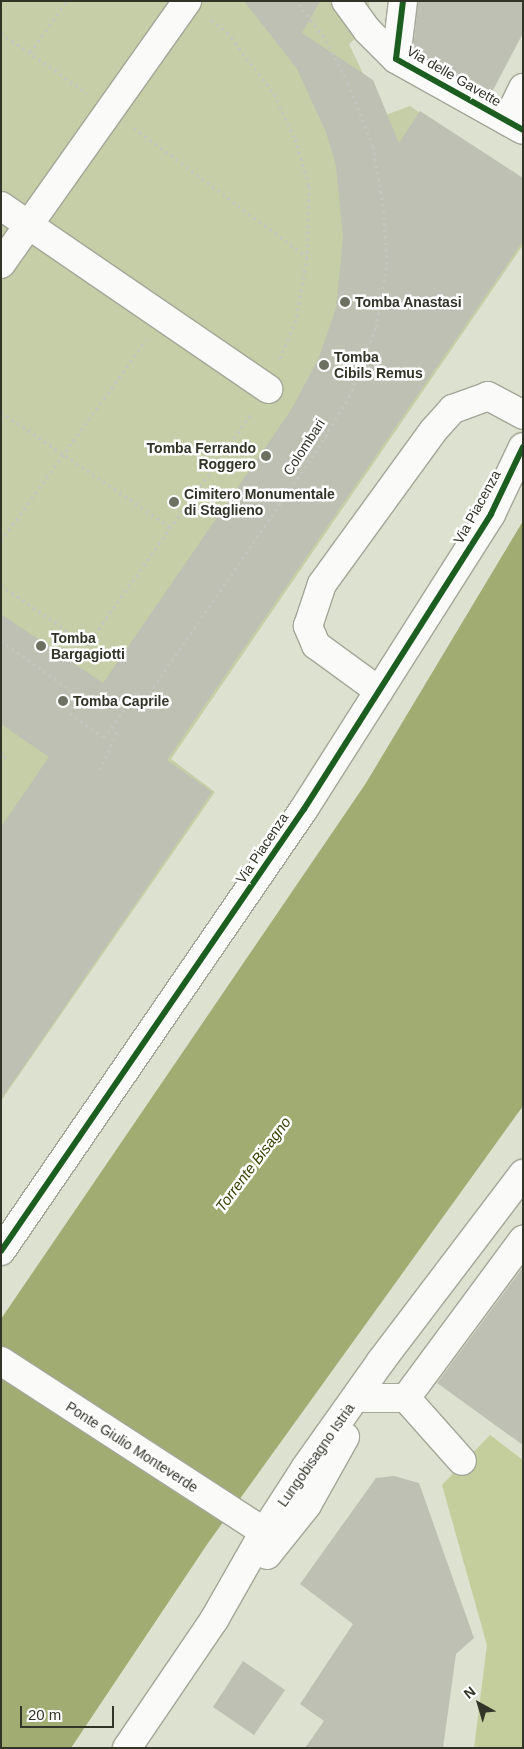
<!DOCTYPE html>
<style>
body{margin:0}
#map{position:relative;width:524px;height:1749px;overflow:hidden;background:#dde1cf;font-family:Helvetica,sans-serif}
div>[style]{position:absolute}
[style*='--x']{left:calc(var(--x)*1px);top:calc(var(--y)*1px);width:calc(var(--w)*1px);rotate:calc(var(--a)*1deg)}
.green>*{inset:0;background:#c5cea6}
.forest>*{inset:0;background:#c3ce9c}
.water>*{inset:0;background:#a1ac73}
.building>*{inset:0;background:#bdc0b2}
.path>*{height:3px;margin-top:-1.5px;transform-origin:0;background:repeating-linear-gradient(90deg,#c3c5be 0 2.5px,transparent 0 6.5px)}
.roads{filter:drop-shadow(1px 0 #a3a698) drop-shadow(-1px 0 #a3a698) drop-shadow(0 1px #a3a698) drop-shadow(0 -1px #a3a698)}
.minor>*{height:28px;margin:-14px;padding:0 14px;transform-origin:14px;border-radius:14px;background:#fafaf8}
.major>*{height:28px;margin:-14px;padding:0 14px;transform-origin:14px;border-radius:14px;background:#fafaf8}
.cycleway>*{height:6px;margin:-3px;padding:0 3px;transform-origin:3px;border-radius:3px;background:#1b5e20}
.dots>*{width:14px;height:14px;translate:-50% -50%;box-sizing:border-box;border:2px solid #fff;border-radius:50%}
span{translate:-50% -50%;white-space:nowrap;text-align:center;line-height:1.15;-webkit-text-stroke:5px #fff;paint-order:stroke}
.street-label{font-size:14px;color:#313427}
.poi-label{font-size:14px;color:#313427;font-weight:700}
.left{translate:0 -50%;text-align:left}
.right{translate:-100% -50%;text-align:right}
.water-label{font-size:15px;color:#394207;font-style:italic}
.frame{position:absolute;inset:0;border:2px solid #313427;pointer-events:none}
.north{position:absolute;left:454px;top:1679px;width:50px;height:50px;-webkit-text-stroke:4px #fff;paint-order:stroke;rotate:321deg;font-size:14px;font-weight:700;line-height:20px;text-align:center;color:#313427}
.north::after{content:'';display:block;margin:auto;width:18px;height:22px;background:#313427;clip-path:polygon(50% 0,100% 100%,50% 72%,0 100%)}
.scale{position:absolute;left:20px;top:1706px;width:94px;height:22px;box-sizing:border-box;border:2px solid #313427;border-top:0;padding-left:6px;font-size:15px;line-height:18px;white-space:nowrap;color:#313427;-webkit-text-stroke:4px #fff;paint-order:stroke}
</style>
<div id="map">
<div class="green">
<i style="clip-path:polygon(1px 1px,369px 1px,370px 26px,349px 44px,383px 116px,410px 106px,523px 183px,523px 245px,171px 759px,215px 792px,1px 1101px)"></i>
</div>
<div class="forest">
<i style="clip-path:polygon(490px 1435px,523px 1460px,523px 1748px,474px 1748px,487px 1645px,442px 1485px)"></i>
</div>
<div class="water">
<i style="clip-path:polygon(523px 521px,523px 1106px,208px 1543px,71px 1748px,1px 1748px,1px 1319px,366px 783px)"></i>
</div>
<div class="building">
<i style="clip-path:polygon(244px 1px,320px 1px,302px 33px,373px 80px,399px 143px,420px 111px,523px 178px,523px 241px,167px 760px,212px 792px,1px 1099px,1px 827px,49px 757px,1px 724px,1px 614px,103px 683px,291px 410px,318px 360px,336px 308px,343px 238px,336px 166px,326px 132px,297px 69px)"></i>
<i style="clip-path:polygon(418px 1px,523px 1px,523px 33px,491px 94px,413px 50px)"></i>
<i style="clip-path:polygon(523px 1267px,523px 1445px,437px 1383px)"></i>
<i style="clip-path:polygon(394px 1476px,419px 1483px,474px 1638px,456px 1654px,443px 1748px,305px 1748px,324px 1721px,300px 1704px,353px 1624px,300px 1584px,376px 1478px)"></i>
<i style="clip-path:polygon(243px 1661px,285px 1690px,254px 1735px,213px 1707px)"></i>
</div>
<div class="path">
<i style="--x:211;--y:20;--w:20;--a:37"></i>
<i style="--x:227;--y:32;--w:78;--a:52.8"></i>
<i style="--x:274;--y:94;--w:50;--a:65"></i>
<i style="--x:295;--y:139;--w:49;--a:73.4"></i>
<i style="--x:309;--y:186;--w:71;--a:91.6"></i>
<i style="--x:307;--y:257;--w:64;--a:99.9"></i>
<i style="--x:296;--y:320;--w:44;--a:112.5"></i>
<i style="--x:1;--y:33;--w:105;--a:34.9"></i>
<i style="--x:30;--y:52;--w:63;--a:-54"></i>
<i style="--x:134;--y:128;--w:216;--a:36.7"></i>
<i style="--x:1;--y:412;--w:207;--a:34.2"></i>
<i style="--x:1;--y:541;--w:248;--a:-54.2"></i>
<i style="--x:1;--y:585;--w:105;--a:34.9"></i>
<i style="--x:87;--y:645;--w:285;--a:-54.6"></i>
<i style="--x:1;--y:641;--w:92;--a:35.2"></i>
<i style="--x:76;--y:694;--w:20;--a:108"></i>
<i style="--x:70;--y:713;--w:42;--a:36.3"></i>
<i style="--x:104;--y:738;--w:57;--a:-54.3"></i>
<i style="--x:137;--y:692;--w:11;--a:34"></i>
<i style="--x:146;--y:698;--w:298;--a:-55.4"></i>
<i style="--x:315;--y:453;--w:66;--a:-58.7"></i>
<i style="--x:349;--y:397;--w:75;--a:-68.9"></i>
<i style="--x:376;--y:327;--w:64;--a:-80.1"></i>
<i style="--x:387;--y:264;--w:58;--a:-93.9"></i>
<i style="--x:383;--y:206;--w:61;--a:-99.5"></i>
<i style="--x:373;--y:146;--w:68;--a:-111.6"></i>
<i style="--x:348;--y:83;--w:52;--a:-117.6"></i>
<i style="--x:324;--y:37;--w:46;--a:-127.9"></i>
<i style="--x:1;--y:753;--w:6;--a:31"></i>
<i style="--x:6;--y:756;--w:8;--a:130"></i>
<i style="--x:100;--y:770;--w:42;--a:-65.9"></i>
</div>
<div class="roads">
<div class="minor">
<i style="--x:346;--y:1;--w:36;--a:54"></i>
<i style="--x:367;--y:30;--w:41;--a:45"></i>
<i style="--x:403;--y:1;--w:58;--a:96.9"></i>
<i style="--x:396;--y:59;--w:145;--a:29.2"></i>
<i style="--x:507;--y:121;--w:37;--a:-64"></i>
<i style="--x:1;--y:206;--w:324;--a:34.4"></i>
<i style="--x:1;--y:264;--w:322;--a:-54.7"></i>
<i style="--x:379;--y:691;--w:78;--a:-143.9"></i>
<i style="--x:316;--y:645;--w:21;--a:-113"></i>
<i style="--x:308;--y:626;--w:44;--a:-71.6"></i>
<i style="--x:322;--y:584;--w:189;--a:-54"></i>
<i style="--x:433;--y:431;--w:30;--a:-48"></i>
<i style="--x:453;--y:409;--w:37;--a:-20"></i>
<i style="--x:488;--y:396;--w:40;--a:28"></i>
<i style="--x:365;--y:1398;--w:41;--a:0"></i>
<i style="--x:406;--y:1398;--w:197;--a:-53.5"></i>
<i style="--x:406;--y:1398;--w:84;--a:48.4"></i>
</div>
<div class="major">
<i style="--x:1;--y:1251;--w:536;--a:-55.57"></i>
<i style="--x:304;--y:809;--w:349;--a:-57.6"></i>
<i style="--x:491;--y:514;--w:74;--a:-64.5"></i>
<i style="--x:1;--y:1361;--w:314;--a:33"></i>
<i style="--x:267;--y:1555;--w:64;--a:-51.3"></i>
<i style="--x:307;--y:1505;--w:78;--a:-60.8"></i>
<i style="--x:127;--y:1748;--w:155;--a:-55.8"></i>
<i style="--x:214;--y:1620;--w:101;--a:-60.4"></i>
<i style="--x:264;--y:1532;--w:77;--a:-57.1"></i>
<i style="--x:306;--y:1467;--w:130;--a:-54.7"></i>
<i style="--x:381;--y:1361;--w:235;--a:-52.8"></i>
</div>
</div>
<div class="cycleway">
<i style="--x:403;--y:1;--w:58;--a:96.9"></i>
<i style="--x:396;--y:59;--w:145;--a:29.2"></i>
<i style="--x:1;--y:1251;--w:536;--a:-55.57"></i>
<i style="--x:304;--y:809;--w:349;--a:-57.6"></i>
<i style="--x:491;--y:514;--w:74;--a:-64.5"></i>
</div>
<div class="dots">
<i style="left:345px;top:302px;background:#6d7162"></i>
<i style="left:324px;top:365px;background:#6d7162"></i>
<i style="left:266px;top:456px;background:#6d7162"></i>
<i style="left:174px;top:502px;background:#6d7162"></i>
<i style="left:41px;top:646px;background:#6d7162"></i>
<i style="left:63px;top:701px;background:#6d7162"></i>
</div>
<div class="street-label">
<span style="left:454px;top:76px;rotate:30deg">Via delle Gavette</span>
<span style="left:304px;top:447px;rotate:-57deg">Colombari</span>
<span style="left:477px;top:507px;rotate:-61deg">Via Piacenza</span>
<span style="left:262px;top:848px;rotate:-56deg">Via Piacenza</span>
<span style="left:132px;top:1447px;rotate:33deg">Ponte Giulio Monteverde</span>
<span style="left:316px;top:1455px;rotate:-55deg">Lungobisagno Istria</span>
</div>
<div class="poi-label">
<span class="left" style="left:355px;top:302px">Tomba Anastasi</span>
<span class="left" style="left:334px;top:365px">Tomba<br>Cibils Remus</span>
<span class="right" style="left:256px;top:456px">Tomba Ferrando<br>Roggero</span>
<span class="left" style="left:184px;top:502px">Cimitero Monumentale<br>di Staglieno</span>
<span class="left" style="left:51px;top:646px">Tomba<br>Bargagiotti</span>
<span class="left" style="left:73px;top:701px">Tomba Caprile</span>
</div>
<div class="water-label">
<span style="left:253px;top:1164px;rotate:-53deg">Torrente Bisagno</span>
</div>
<div class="frame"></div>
<div class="north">N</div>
<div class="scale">20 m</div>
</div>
